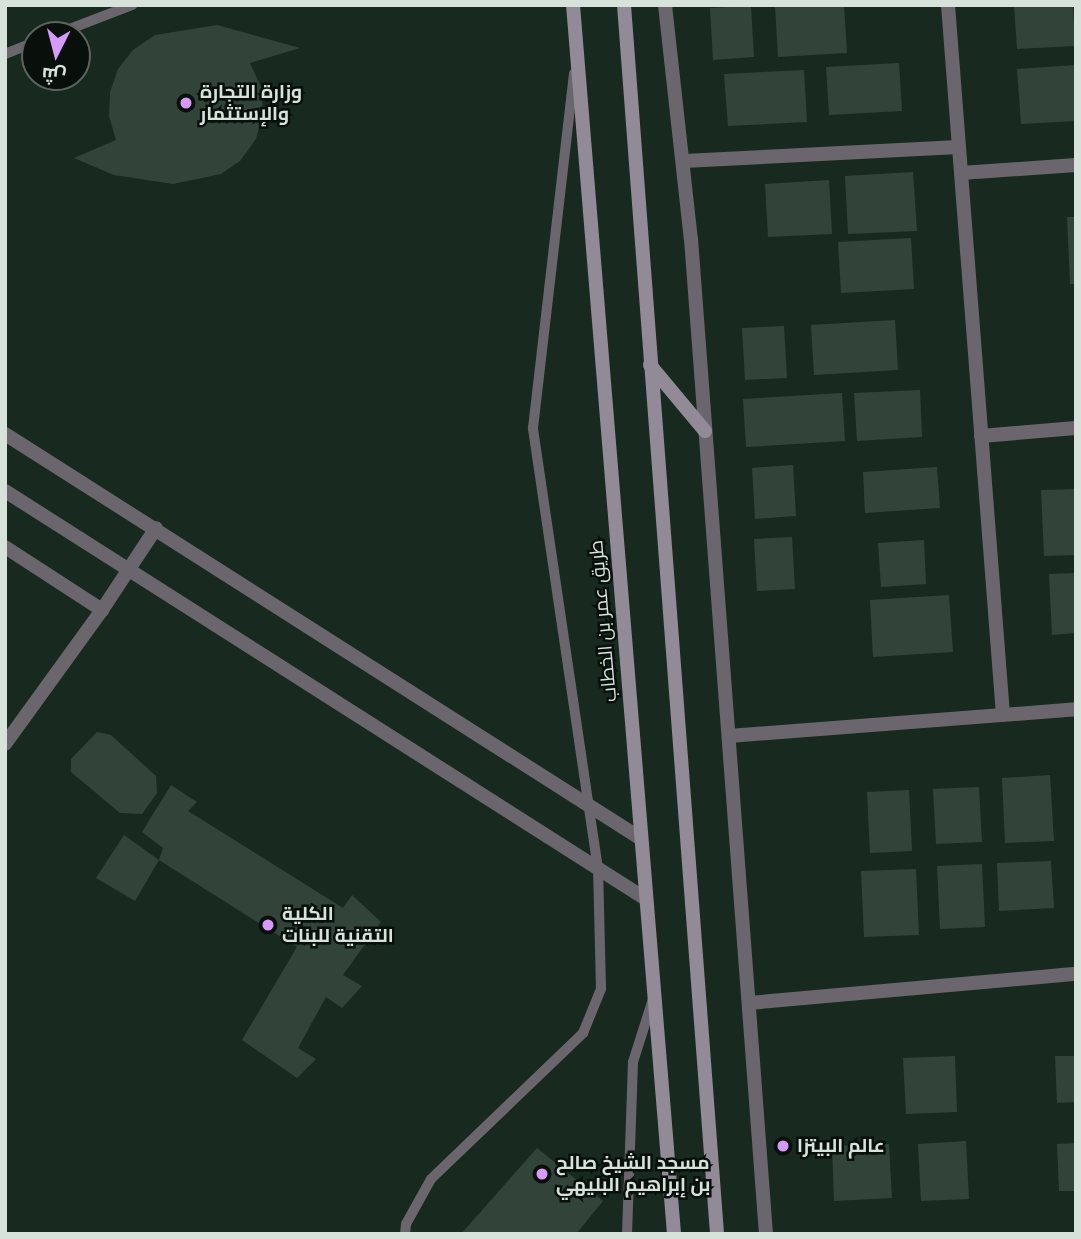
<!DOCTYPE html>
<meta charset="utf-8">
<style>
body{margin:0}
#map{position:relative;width:1081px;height:1239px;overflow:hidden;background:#182a1f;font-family:"Times New Roman",Cairo,serif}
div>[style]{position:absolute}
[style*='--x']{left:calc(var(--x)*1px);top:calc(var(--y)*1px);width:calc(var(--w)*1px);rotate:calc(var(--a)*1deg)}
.building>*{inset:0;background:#324439}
.service>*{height:10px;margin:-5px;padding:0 5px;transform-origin:5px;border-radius:5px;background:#6b666e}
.minor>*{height:14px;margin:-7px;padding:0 7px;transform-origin:7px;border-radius:7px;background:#6b666e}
.tertiary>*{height:14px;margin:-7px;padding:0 7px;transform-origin:7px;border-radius:7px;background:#6b666e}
.secondary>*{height:14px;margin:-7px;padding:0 7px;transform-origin:7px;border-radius:7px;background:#928b97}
.dots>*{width:19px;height:19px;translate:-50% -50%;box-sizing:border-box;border:4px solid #09100c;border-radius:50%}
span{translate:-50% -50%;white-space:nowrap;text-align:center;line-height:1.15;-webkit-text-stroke:5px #09100c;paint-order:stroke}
.poi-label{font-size:19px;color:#d7e2db;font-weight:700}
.left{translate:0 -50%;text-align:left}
.street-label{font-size:19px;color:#d7e2db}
.frame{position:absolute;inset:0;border:7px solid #d7e2db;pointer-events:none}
.north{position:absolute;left:21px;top:21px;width:70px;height:70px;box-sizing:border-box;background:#09100c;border:2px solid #5b645f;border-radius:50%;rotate:186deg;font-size:19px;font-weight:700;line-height:28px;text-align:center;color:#d7e2db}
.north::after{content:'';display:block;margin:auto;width:24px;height:32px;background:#d69bfa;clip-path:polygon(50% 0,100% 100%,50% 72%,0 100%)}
</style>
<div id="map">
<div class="building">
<i style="clip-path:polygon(775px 5px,844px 5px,847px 53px,778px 57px)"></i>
<i style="clip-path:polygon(1014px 5px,1073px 5px,1075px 46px,1017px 49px)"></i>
<i style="clip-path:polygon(751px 6px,754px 57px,713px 60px,710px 8px)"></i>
<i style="clip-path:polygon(217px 25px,300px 48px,250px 63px,261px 87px,263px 113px,256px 139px,240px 161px,221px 174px,173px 184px,114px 175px,74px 158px,116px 140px,109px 116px,110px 92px,118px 69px,133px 50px,155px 35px)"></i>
<i style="clip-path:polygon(899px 63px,902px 111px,829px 115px,826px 67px)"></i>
<i style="clip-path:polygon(1076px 65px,1076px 121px,1021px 124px,1017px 69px)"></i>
<i style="clip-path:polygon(804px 70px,807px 122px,728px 126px,724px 74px)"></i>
<i style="clip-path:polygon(913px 172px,917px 231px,848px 234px,845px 176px)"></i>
<i style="clip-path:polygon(829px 180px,832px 234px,768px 237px,765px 184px)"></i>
<i style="clip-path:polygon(1067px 217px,1076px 217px,1076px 284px,1070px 284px)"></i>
<i style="clip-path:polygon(911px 238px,914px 289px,841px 293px,838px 242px)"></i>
<i style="clip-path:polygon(895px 320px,898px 370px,814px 375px,811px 325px)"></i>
<i style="clip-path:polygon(784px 326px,787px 378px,745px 380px,742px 328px)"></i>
<i style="clip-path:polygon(920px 390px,922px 437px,857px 441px,854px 393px)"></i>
<i style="clip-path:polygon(842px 393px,845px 441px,746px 447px,743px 399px)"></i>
<i style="clip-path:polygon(793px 465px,796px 516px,755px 519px,752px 468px)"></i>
<i style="clip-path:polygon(937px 467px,940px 508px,865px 513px,863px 472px)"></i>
<i style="clip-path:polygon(1076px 489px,1076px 555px,1044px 556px,1041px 490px)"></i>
<i style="clip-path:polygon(792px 537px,795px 589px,757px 591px,754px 539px)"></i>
<i style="clip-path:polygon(924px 540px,926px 584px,881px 587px,878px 543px)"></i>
<i style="clip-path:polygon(1076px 573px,1076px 633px,1052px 635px,1049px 574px)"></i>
<i style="clip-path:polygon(949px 595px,953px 652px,873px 657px,870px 600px)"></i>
<i style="clip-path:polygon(97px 732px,111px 735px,156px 776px,157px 793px,142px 814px,120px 813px,71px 772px,71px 759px)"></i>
<i style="clip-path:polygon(1050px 775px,1054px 841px,1005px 843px,1002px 778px)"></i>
<i style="clip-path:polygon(171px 785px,197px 802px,188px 811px,343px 908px,352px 895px,381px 922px,343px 975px,362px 986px,342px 1008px,326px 997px,298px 1048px,316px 1059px,297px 1078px,242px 1040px,297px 947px,159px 860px,163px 848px,142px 832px)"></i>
<i style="clip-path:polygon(979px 787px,982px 842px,936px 844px,933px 789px)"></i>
<i style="clip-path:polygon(909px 790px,912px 851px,870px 853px,867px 792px)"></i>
<i style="clip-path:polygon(124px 835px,159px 860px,135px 901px,96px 878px)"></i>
<i style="clip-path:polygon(1051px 861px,1054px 908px,999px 911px,997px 863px)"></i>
<i style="clip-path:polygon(982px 864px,985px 927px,940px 929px,937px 866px)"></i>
<i style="clip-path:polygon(916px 869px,919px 935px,864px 937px,861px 871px)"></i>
<i style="clip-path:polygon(955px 1056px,957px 1112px,906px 1114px,903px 1058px)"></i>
<i style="clip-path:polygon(1055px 1056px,1076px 1056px,1076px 1102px,1057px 1103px)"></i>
<i style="clip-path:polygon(966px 1141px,969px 1199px,921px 1201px,918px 1144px)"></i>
<i style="clip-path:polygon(1076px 1143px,1076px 1191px,1059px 1191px,1057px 1144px)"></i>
<i style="clip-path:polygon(889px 1144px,892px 1198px,834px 1201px,832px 1146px)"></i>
<i style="clip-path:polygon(537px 1148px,603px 1201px,576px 1234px,461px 1234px)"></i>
</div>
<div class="service">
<i style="--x:54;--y:35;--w:84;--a:-21"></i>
<i style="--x:5;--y:54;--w:32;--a:-22"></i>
<i style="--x:405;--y:1234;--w:10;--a:-84"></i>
<i style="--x:406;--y:1224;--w:51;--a:-60.9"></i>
<i style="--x:431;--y:1179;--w:211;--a:-43.8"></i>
<i style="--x:583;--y:1033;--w:48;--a:-67.8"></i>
<i style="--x:601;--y:989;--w:120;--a:-91.4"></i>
<i style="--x:598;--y:869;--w:446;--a:-98.4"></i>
<i style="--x:533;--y:428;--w:357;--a:-83.4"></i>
<i style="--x:627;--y:1234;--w:172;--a:-88"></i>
<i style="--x:633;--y:1062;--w:66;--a:-72.4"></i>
</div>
<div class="minor">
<i style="--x:948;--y:5;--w:712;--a:85.57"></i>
<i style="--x:684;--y:161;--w:275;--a:-2.9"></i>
<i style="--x:961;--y:173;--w:115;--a:-4"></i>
<i style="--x:981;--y:436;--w:95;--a:-4.8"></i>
<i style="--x:5;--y:547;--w:116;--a:33"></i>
<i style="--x:102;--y:610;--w:165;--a:125.9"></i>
<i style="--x:102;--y:610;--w:98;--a:-56.6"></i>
<i style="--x:729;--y:736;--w:348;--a:-4.4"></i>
<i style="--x:749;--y:1003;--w:328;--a:-5.1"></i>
</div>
<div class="tertiary">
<i style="--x:665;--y:5;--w:235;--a:83.7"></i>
<i style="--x:691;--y:239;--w:998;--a:85.69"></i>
<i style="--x:5;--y:434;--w:753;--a:32.47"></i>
<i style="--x:5;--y:491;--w:760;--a:32.48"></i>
</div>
<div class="secondary">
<i style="--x:573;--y:5;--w:1233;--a:85.3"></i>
<i style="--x:624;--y:5;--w:1233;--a:85.67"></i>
<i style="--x:650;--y:365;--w:86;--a:50.2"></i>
</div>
<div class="dots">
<i style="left:186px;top:103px;background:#d69bfa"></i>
<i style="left:268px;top:925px;background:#d69bfa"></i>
<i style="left:783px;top:1146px;background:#d69bfa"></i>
<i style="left:542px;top:1174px;background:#d69bfa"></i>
</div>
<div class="poi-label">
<span class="left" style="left:200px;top:103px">وزارة التجارة<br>والإستثمار</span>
<span class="left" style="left:282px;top:925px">الكلية<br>التقنية للبنات</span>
<span class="left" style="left:797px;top:1146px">عالم البيتزا</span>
<span class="left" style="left:556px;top:1174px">مسجد الشيخ صالح<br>بن إبراهيم البليهي</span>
</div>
<div class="street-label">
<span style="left:603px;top:621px;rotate:-95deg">طريق عمر بن الخطاب</span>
</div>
<div class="frame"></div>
<div class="north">ش</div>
</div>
